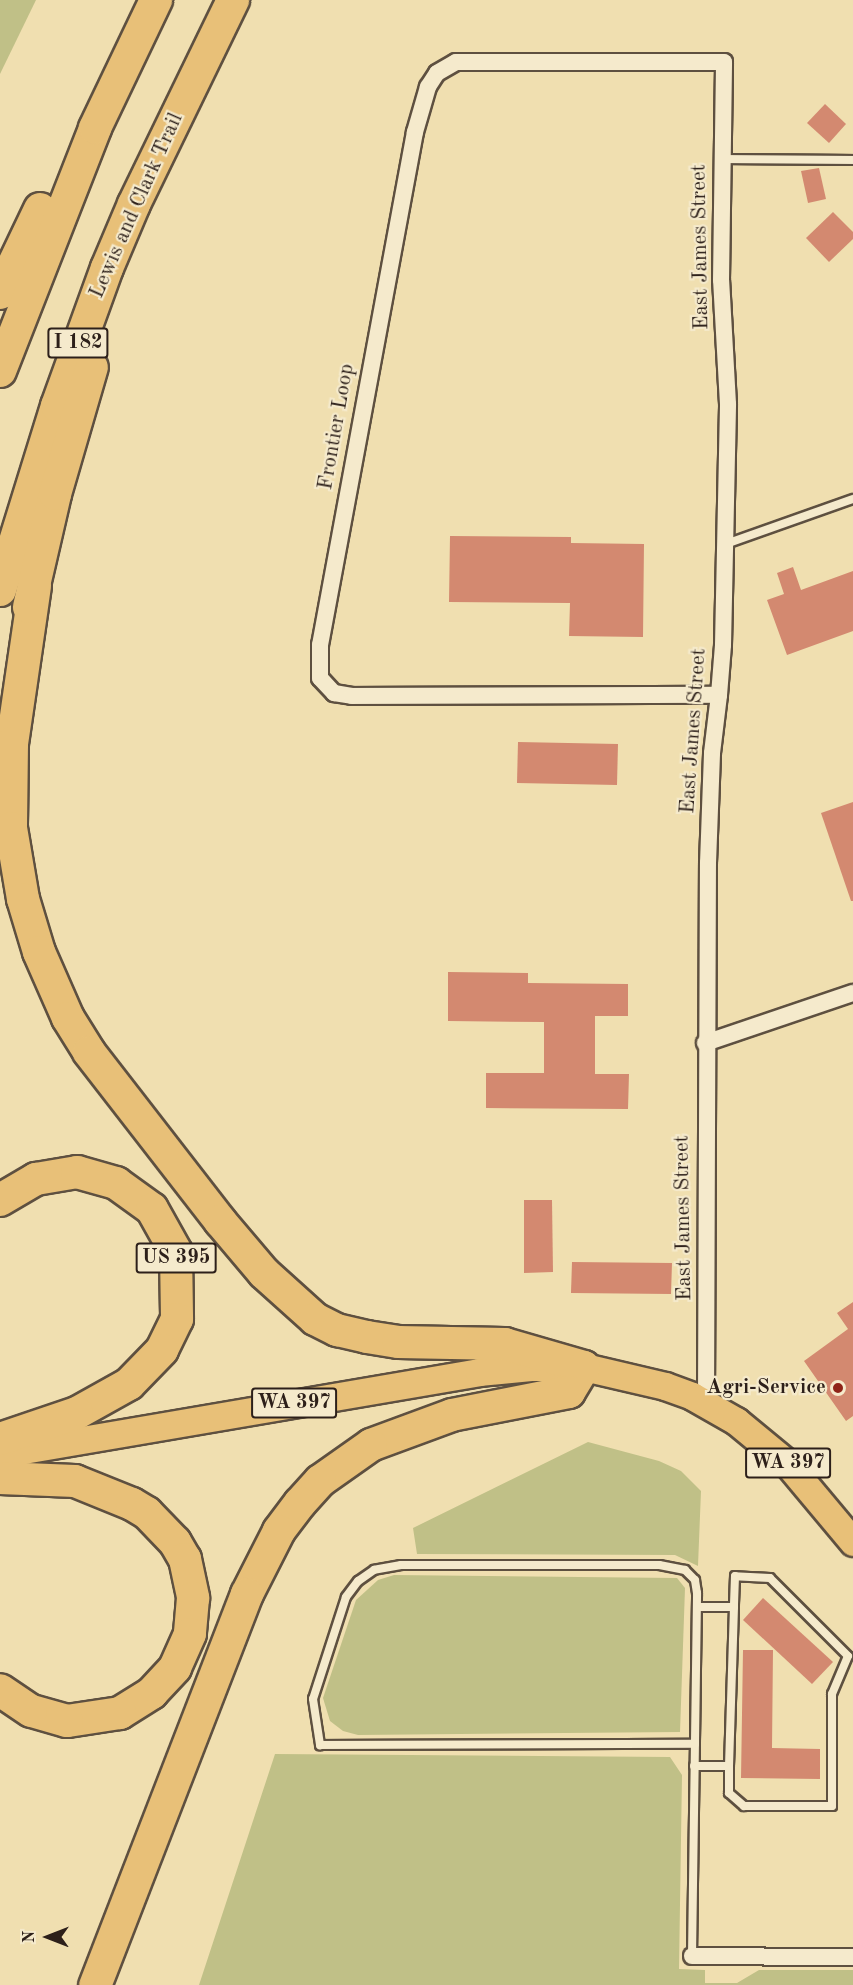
<!DOCTYPE html>
<style>
body{margin:0}
#map{position:relative;width:853px;height:1985px;overflow:hidden;background:#f0dfb0;font-family:"Old Standard TT",serif}
div>[style]{position:absolute}
[style*='--x']{left:calc(var(--x)*1px);top:calc(var(--y)*1px);width:calc(var(--w)*1px);rotate:calc(var(--a)*1deg)}
.green>*{inset:0;background:#c0c087}
.building>*{inset:0;background:#d38970}
.roads{filter:drop-shadow(2px 0 #5e5040) drop-shadow(-2px 0 #5e5040) drop-shadow(0 2px #5e5040) drop-shadow(0 -2px #5e5040)}
.lane>*{height:8px;margin:-4px;padding:0 4px;transform-origin:4px;border-radius:4px;background:#f5eacc}
.street>*{height:16px;margin:-8px;padding:0 8px;transform-origin:8px;border-radius:8px;background:#f5eacc}
.primary>*{height:27px;margin:-13.5px;padding:0 13.5px;transform-origin:13.5px;border-radius:13.5px;background:#e8c078}
.highway>*{height:32px;margin:-16px;padding:0 16px;transform-origin:16px;border-radius:16px;background:#e8c078}
.dots>*{width:16px;height:16px;translate:-50% -50%;box-sizing:border-box;border:3px solid #f5eacc;border-radius:50%}
span{translate:-50% -50%;white-space:nowrap;text-align:center;line-height:1.15;-webkit-text-stroke:4.5px #f5eacc;paint-order:stroke}
.shield-label span{padding:2px 4px;background:#f5eacc;border:2px solid;border-radius:4px;-webkit-text-stroke-width:0}
.shield-label{font-size:20px;color:#2d201a;font-weight:700}
.street-label{font-size:21px;color:#2d201a}
.poi-label{font-size:21px;color:#2d201a;font-weight:700}
.right{translate:-100% -50%;text-align:right}
.north{position:absolute;left:18px;top:1907px;width:60px;height:60px;-webkit-text-stroke:4px #f5eacc;paint-order:stroke;rotate:270deg;font-size:16px;font-weight:700;line-height:24px;text-align:center;color:#2d201a}
.north::after{content:'';display:block;margin:auto;width:21px;height:27px;background:#2d201a;clip-path:polygon(50% 0,100% 100%,50% 72%,0 100%)}
</style>
<div id="map">
<div class="green">
<i style="clip-path:polygon(0 0,36px 0,0 74px)"></i>
<i style="clip-path:polygon(588px 1442px,659px 1461px,681px 1471px,701px 1491px,698px 1566px,675px 1555px,417px 1554px,413px 1528px)"></i>
<i style="clip-path:polygon(394px 1575px,677px 1578px,685px 1588px,680px 1732px,358px 1735px,343px 1731px,330px 1721px,323px 1698px,356px 1600px,378px 1580px)"></i>
<i style="clip-path:polygon(275px 1754px,670px 1757px,682px 1775px,679px 1969px,705px 1970px,705px 1983px,737px 1983px,759px 1970px,853px 1970px,853px 1985px,199px 1985px)"></i>
</div>
<div class="building">
<i style="clip-path:polygon(825px 104px,846px 124px,829px 143px,807px 123px)"></i>
<i style="clip-path:polygon(819px 168px,826px 199px,808px 203px,801px 171px)"></i>
<i style="clip-path:polygon(833px 212px,853px 232px,853px 239px,829px 262px,806px 238px)"></i>
<i style="clip-path:polygon(450px 536px,571px 537px,571px 543px,644px 544px,643px 637px,569px 636px,570px 603px,449px 602px)"></i>
<i style="clip-path:polygon(793px 567px,801px 590px,853px 571px,853px 631px,787px 655px,767px 600px,784px 594px,777px 573px)"></i>
<i style="clip-path:polygon(518px 742px,618px 744px,617px 785px,517px 783px)"></i>
<i style="clip-path:polygon(853px 802px,853px 901px,851px 901px,821px 813px)"></i>
<i style="clip-path:polygon(448px 972px,528px 973px,528px 983px,628px 984px,628px 1016px,595px 1016px,595px 1074px,629px 1074px,628px 1109px,486px 1108px,486px 1073px,544px 1073px,544px 1022px,448px 1021px)"></i>
<i style="clip-path:polygon(524px 1200px,552px 1200px,553px 1272px,524px 1273px)"></i>
<i style="clip-path:polygon(572px 1262px,672px 1263px,671px 1294px,571px 1293px)"></i>
<i style="clip-path:polygon(853px 1302px,853px 1416px,846px 1421px,804px 1361px,848px 1329px,837px 1313px)"></i>
<i style="clip-path:polygon(763px 1598px,833px 1662px,812px 1684px,743px 1620px)"></i>
<i style="clip-path:polygon(743px 1650px,773px 1650px,772px 1748px,820px 1749px,820px 1779px,741px 1778px)"></i>
</div>
<div class="roads">
<div class="lane">
<i style="--x:723;--y:159;--w:130;--a:0.4"></i>
<i style="--x:726;--y:544;--w:135;--a:-19.5"></i>
<i style="--x:694;--y:1766;--w:35;--a:0"></i>
<i style="--x:729;--y:1766;--w:159;--a:-88.2"></i>
<i style="--x:734;--y:1607;--w:37;--a:180"></i>
<i style="--x:729;--y:1766;--w:27;--a:90"></i>
<i style="--x:729;--y:1793;--w:20;--a:41"></i>
<i style="--x:744;--y:1806;--w:88;--a:0"></i>
<i style="--x:832;--y:1806;--w:112;--a:-90"></i>
<i style="--x:832;--y:1694;--w:41;--a:-67.2"></i>
<i style="--x:848;--y:1656;--w:110;--a:-135"></i>
<i style="--x:770;--y:1578;--w:35;--a:-177"></i>
<i style="--x:735;--y:1576;--w:31;--a:92"></i>
<i style="--x:692;--y:1956;--w:363;--a:-89.2"></i>
<i style="--x:697;--y:1593;--w:13;--a:-99"></i>
<i style="--x:695;--y:1580;--w:14;--a:-135"></i>
<i style="--x:685;--y:1570;--w:26;--a:-169"></i>
<i style="--x:659;--y:1565;--w:258;--a:180"></i>
<i style="--x:401;--y:1565;--w:27;--a:170"></i>
<i style="--x:374;--y:1570;--w:19;--a:145"></i>
<i style="--x:358;--y:1581;--w:20;--a:127"></i>
<i style="--x:346;--y:1597;--w:107;--a:107.9"></i>
<i style="--x:313;--y:1699;--w:47;--a:81.3"></i>
<i style="--x:320;--y:1745;--w:375;--a:-0.2"></i>
</div>
<div class="street">
<i style="--x:705;--y:1043;--w:156;--a:-18.7"></i>
<i style="--x:706;--y:1403;--w:540;--a:-89.79"></i>
<i style="--x:708;--y:863;--w:110;--a:-87.9"></i>
<i style="--x:712;--y:753;--w:58;--a:-83.1"></i>
<i style="--x:719;--y:695;--w:50;--a:-85.4"></i>
<i style="--x:723;--y:645;--w:241;--a:-88.8"></i>
<i style="--x:728;--y:404;--w:124;--a:-93.2"></i>
<i style="--x:721;--y:280;--w:218;--a:-89.2"></i>
<i style="--x:724;--y:62;--w:268;--a:180"></i>
<i style="--x:456;--y:62;--w:22;--a:150"></i>
<i style="--x:437;--y:73;--w:17;--a:123"></i>
<i style="--x:428;--y:87;--w:47;--a:106.1"></i>
<i style="--x:415;--y:132;--w:522;--a:100.49"></i>
<i style="--x:320;--y:645;--w:33;--a:90"></i>
<i style="--x:320;--y:678;--w:21;--a:47"></i>
<i style="--x:334;--y:693;--w:18;--a:9"></i>
<i style="--x:352;--y:696;--w:367;--a:-0.2"></i>
<i style="--x:692;--y:1956;--w:161;--a:0.4"></i>
</div>
<div class="primary">
<i style="--x:0;--y:1454;--w:486;--a:-9.7"></i>
<i style="--x:479;--y:1372;--w:52;--a:-5.5"></i>
<i style="--x:531;--y:1367;--w:53;--a:0"></i>
<i style="--x:584;--y:1367;--w:83;--a:13.2"></i>
<i style="--x:665;--y:1386;--w:29;--a:20"></i>
<i style="--x:692;--y:1396;--w:51;--a:29.6"></i>
<i style="--x:736;--y:1421;--w:66;--a:39.5"></i>
<i style="--x:787;--y:1463;--w:103;--a:50.1"></i>
</div>
<div class="highway">
<i style="--x:0;--y:293;--w:93;--a:-64.5"></i>
<i style="--x:0;--y:371;--w:261;--a:-68.6"></i>
<i style="--x:95;--y:128;--w:142;--a:-64.5"></i>
<i style="--x:35;--y:586;--w:159;--a:98.3"></i>
<i style="--x:12;--y:743;--w:85;--a:90.7"></i>
<i style="--x:11;--y:828;--w:72;--a:80.4"></i>
<i style="--x:23;--y:899;--w:55;--a:73.2"></i>
<i style="--x:39;--y:952;--w:72;--a:66.3"></i>
<i style="--x:68;--y:1018;--w:40;--a:58"></i>
<i style="--x:89;--y:1052;--w:214;--a:52.2"></i>
<i style="--x:220;--y:1221;--w:68;--a:49.8"></i>
<i style="--x:264;--y:1273;--w:69;--a:42"></i>
<i style="--x:315;--y:1319;--w:25;--a:27"></i>
<i style="--x:337;--y:1330;--w:31;--a:13"></i>
<i style="--x:367;--y:1337;--w:31;--a:9"></i>
<i style="--x:398;--y:1342;--w:107;--a:1.1"></i>
<i style="--x:505;--y:1344;--w:82;--a:16.2"></i>
<i style="--x:584;--y:1367;--w:29;--a:121"></i>
<i style="--x:569;--y:1392;--w:119;--a:168.9"></i>
<i style="--x:452;--y:1415;--w:86;--a:159.7"></i>
<i style="--x:371;--y:1445;--w:62;--a:144.8"></i>
<i style="--x:320;--y:1481;--w:30;--a:132"></i>
<i style="--x:300;--y:1503;--w:35;--a:127"></i>
<i style="--x:279;--y:1531;--w:71;--a:116.9"></i>
<i style="--x:247;--y:1594;--w:420;--a:111.2"></i>
<i style="--x:0;--y:590;--w:193;--a:-72.8"></i>
<i style="--x:57;--y:406;--w:147;--a:-70.1"></i>
<i style="--x:107;--y:268;--w:69;--a:-67.1"></i>
<i style="--x:134;--y:204;--w:227;--a:-64.1"></i>
<i style="--x:29;--y:607;--w:116;--a:-77"></i>
<i style="--x:55;--y:494;--w:132;--a:-73.8"></i>
<i style="--x:0;--y:1200;--w:42;--a:-30.3"></i>
<i style="--x:36;--y:1179;--w:42;--a:-9.7"></i>
<i style="--x:77;--y:1172;--w:41;--a:15.8"></i>
<i style="--x:116;--y:1183;--w:44;--a:35.8"></i>
<i style="--x:152;--y:1209;--w:49;--a:60.8"></i>
<i style="--x:176;--y:1252;--w:67;--a:89.1"></i>
<i style="--x:177;--y:1319;--w:34;--a:116"></i>
<i style="--x:162;--y:1350;--w:47;--a:134.1"></i>
<i style="--x:129;--y:1384;--w:60;--a:150.9"></i>
<i style="--x:77;--y:1413;--w:81;--a:161.3"></i>
<i style="--x:0;--y:1478;--w:75;--a:2.3"></i>
<i style="--x:75;--y:1481;--w:61;--a:22"></i>
<i style="--x:132;--y:1504;--w:17;--a:31"></i>
<i style="--x:147;--y:1513;--w:40;--a:46"></i>
<i style="--x:175;--y:1542;--w:20;--a:60"></i>
<i style="--x:185;--y:1559;--w:40;--a:78"></i>
<i style="--x:193;--y:1598;--w:36;--a:95"></i>
<i style="--x:190;--y:1634;--w:37;--a:114"></i>
<i style="--x:175;--y:1668;--w:34;--a:133"></i>
<i style="--x:152;--y:1693;--w:38;--a:148"></i>
<i style="--x:120;--y:1713;--w:54;--a:171.4"></i>
<i style="--x:67;--y:1721;--w:37;--a:-164"></i>
<i style="--x:31;--y:1711;--w:37;--a:-146"></i>
</div>
</div>
<div class="dots">
<i style="left:838px;top:1388px;background:#8f2418"></i>
</div>
<div class="shield-label">
<span style="left:78px;top:343px">I 182</span>
<span style="left:176px;top:1258px">US 395</span>
<span style="left:294px;top:1403px">WA 397</span>
<span style="left:788px;top:1463px">WA 397</span>
</div>
<div class="street-label">
<span style="left:137px;top:206px;rotate:-66deg">Lewis and Clark Trail</span>
<span style="left:701px;top:247px;rotate:-91deg">East James Street</span>
<span style="left:337px;top:427px;rotate:-80deg">Frontier Loop</span>
<span style="left:694px;top:731px;rotate:-86deg">East James Street</span>
<span style="left:684px;top:1218px;rotate:-91deg">East James Street</span>
</div>
<div class="poi-label">
<span class="right" style="left:826px;top:1388px">Agri-Service</span>
</div>
<div class="north">N</div>
</div>
